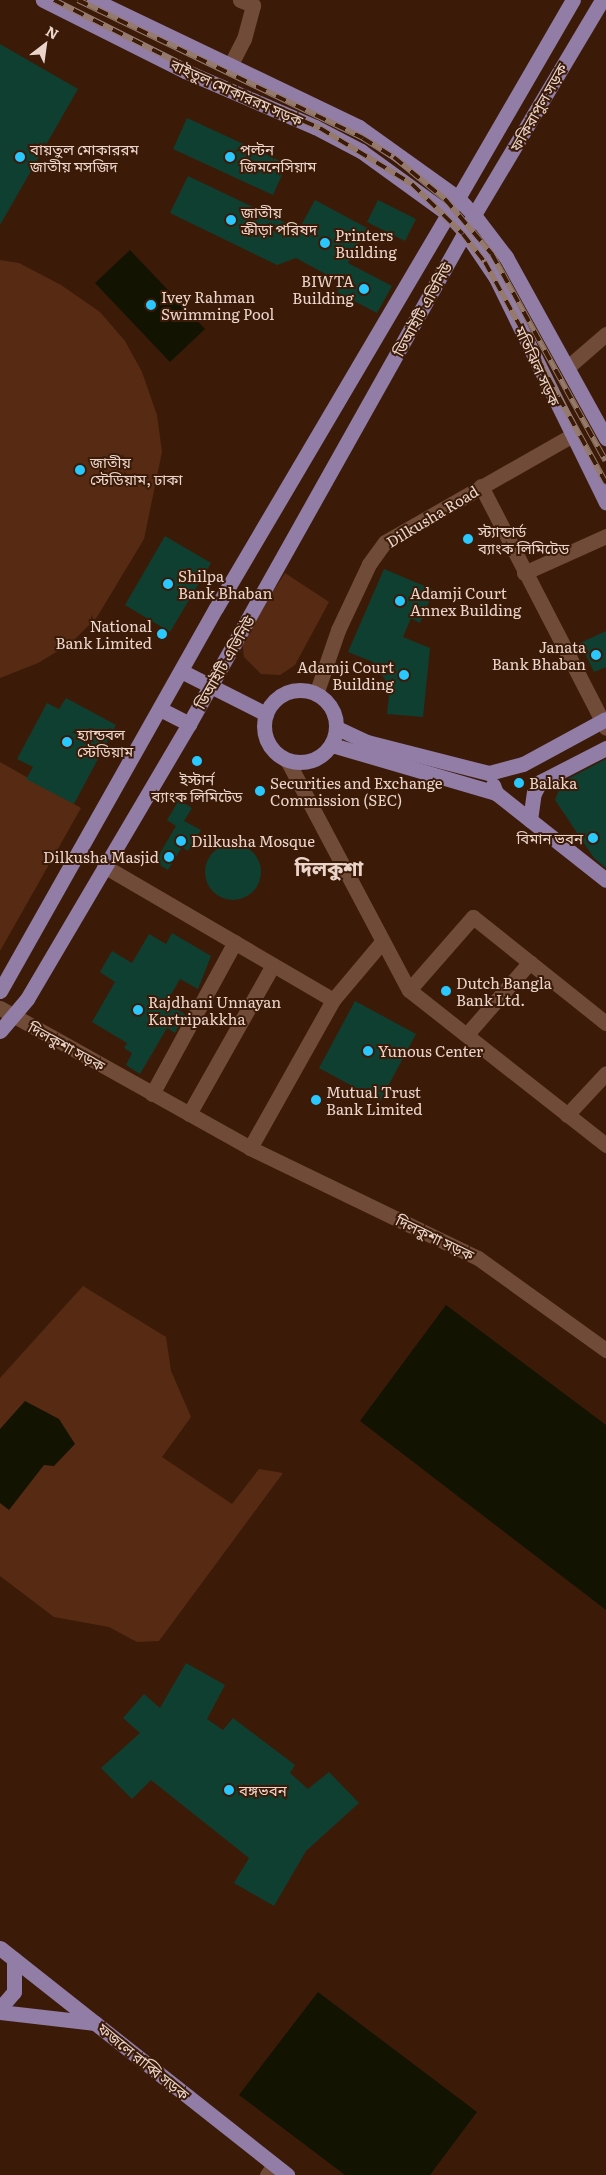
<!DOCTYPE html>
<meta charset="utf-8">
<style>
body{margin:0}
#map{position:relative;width:606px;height:2175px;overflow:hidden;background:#3b1b08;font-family:Literata,"Noto Sans Bengali",serif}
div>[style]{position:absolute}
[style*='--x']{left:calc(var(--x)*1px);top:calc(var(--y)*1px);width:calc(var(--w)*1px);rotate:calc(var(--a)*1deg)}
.green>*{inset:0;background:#572b13}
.water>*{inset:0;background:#131302}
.building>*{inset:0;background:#0f3f30}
.round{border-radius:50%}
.minor>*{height:15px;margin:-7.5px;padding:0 7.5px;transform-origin:7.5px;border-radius:7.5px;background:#704b38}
.major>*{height:15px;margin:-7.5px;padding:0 7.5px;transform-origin:7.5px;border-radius:7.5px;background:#917da6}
.major>.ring{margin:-7.5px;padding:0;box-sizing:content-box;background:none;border:15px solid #917da6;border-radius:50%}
.rail>*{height:5.5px;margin-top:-2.75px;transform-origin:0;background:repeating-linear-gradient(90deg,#3b1b08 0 11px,#957a6b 0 22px);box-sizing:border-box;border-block:1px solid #957a6b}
.dots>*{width:14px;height:14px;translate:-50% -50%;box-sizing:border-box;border:2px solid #3b1b08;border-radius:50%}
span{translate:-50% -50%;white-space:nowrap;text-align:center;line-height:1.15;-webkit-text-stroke:4px #3b1b08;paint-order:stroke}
.street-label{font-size:15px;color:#ebd5ca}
.poi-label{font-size:15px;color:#ebd5ca}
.left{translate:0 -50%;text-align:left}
.right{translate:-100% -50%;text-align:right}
.district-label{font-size:20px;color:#ebd5ca;font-weight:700}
.north{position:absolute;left:20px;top:20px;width:50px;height:50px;-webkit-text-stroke:4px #3b1b08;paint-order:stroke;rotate:30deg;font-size:14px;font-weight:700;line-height:20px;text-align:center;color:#ebd5ca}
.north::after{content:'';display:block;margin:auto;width:18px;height:22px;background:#ebd5ca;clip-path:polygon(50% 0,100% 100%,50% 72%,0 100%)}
</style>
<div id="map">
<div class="green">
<i style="clip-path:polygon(0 260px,19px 263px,61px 285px,100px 312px,125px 341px,142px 372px,157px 415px,162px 452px,144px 539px,97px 617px,71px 643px,38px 663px,0 678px)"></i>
<i style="clip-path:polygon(285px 573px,329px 602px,295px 665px,280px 675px,261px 674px,244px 657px,242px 640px)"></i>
<i style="clip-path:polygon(0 762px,81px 808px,0 951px)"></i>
<i style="clip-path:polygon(83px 1286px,166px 1337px,171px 1371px,191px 1417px,162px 1457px,232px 1504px,259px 1469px,283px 1473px,159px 1641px,137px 1642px,109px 1627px,54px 1617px,0 1576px,0 1378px)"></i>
</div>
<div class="water">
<i style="clip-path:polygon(130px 250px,205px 329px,170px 362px,95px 283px)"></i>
<i style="clip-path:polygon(446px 1305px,606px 1425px,606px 1610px,360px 1421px)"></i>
<i style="clip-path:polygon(25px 1401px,59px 1419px,75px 1444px,54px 1466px,44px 1465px,9px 1510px,0 1503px,0 1429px)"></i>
<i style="clip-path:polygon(318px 1992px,477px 2112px,430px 2175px,345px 2175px,239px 2095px)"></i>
</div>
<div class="building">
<i style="clip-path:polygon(0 44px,78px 89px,0 225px)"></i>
<i style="clip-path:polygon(187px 118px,287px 164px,273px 195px,173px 149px)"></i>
<i style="clip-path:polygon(188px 176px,299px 229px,315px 200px,367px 228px,348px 263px,392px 286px,377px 313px,337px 292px,342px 283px,296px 258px,277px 265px,170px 213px)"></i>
<i style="clip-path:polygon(378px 200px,416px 219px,405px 241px,367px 222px)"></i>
<i style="clip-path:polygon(165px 536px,211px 563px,170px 632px,125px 605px)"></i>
<i style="clip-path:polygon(384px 569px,434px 590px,420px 623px,411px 618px,403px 637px,430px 648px,423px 717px,387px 714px,390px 687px,373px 662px,348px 652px)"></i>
<i style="clip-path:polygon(606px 631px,606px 667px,594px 672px,580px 643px)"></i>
<i style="clip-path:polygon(66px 698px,116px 725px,74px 804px,26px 779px,33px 767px,17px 759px,47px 703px,59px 709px)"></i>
<i style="clip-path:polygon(606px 759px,606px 868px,594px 858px,555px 800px,562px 782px)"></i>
<i style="clip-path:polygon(179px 800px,192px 808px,184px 821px,201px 830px,188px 851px,182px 847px,168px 870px,155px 862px,176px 826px,167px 820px)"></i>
<i class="round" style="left:205px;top:844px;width:56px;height:56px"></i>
<i style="clip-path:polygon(172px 933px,211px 956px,198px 989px,180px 979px,166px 1003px,185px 1014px,175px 1033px,167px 1028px,140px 1074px,126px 1065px,132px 1053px,124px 1048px,127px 1043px,92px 1022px,115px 982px,100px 972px,112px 951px,132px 963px,149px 934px,166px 944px)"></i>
<i style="clip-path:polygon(355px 1001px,416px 1034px,380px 1101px,319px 1068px)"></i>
<i style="clip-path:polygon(186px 1663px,225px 1685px,207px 1719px,223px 1730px,233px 1718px,295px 1765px,290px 1773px,308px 1789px,329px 1772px,359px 1803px,306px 1851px,274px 1906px,234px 1883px,249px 1858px,151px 1780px,132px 1799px,101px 1768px,140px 1733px,123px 1718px,144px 1694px,160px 1708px)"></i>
</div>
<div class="minor">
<i style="--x:230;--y:66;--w:30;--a:-63"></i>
<i style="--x:244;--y:39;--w:35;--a:-75"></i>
<i style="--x:253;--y:5;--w:14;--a:-159"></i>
<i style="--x:569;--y:366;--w:49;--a:-40.9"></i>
<i style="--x:481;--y:486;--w:272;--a:62.7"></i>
<i style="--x:524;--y:573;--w:90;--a:-24.3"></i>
<i style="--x:316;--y:694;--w:68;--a:-71"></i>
<i style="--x:338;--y:630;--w:73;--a:-64.8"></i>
<i style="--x:369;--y:564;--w:27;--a:-54"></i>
<i style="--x:385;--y:542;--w:214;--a:-29.7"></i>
<i style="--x:287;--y:760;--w:260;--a:62.1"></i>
<i style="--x:409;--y:990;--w:251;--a:38.2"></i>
<i style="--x:104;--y:866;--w:265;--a:30.3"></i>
<i style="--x:409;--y:990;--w:97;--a:-48.8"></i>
<i style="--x:473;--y:917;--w:170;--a:38.6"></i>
<i style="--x:0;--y:1008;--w:287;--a:29.2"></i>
<i style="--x:250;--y:1148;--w:253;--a:25.8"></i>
<i style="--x:478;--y:1258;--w:158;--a:35.7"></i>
<i style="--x:468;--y:1033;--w:94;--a:-48.9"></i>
<i style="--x:152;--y:1094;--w:173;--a:-61.4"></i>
<i style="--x:189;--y:1114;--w:171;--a:-60.6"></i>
<i style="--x:567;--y:1115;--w:57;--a:-47.1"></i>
<i style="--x:250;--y:1148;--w:170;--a:-60.7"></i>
<i style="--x:333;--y:1000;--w:75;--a:-49.9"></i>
<i style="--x:267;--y:2175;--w:12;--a:-55"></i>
</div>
<div class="major">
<i style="--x:94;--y:0;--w:294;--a:25.6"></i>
<i style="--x:359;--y:127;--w:122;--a:35.6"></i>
<i style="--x:458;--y:198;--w:23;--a:47"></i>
<i style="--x:474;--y:215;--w:19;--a:118"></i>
<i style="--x:465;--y:232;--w:25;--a:-133"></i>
<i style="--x:448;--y:214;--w:19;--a:-58"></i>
<i style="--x:458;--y:198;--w:229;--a:-59.9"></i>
<i style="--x:602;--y:0;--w:250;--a:120.8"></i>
<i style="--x:474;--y:215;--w:53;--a:52.7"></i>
<i style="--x:506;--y:257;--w:207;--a:61.1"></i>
<i style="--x:181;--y:671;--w:95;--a:26.8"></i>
<i class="ring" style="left:264px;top:690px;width:57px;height:57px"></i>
<i style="--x:160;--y:709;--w:33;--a:27"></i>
<i style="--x:337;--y:728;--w:33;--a:25"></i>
<i style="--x:367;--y:742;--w:126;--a:14.3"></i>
<i style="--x:489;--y:773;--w:35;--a:-15"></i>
<i style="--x:523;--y:764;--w:94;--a:-28.5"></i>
<i style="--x:332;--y:745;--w:171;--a:16.3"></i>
<i style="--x:493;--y:785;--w:9;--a:69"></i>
<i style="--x:496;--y:793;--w:140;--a:38.3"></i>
<i style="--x:530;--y:820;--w:27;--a:-82"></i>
<i style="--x:534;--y:793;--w:13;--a:-61"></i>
<i style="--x:540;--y:782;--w:74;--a:-27.3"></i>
<i style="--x:0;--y:991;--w:440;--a:-60.6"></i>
<i style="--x:216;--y:608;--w:457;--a:-59.5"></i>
<i style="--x:448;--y:214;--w:107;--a:-144.1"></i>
<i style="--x:361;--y:151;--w:52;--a:-152.4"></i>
<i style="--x:315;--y:127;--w:142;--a:-156.7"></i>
<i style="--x:185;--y:71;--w:159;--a:-153.4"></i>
<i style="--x:0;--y:1031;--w:42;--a:-49.8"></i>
<i style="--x:27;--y:999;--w:319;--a:-59.5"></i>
<i style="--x:189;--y:724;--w:564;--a:-60.71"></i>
<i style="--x:465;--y:232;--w:55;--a:56"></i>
<i style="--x:496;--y:278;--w:250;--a:63.9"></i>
<i style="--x:0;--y:1948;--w:366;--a:38.3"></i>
<i style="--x:0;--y:2008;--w:21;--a:-49"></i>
<i style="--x:14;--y:1992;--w:33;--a:-90"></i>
<i style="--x:0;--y:2012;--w:96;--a:6.6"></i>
</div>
<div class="rail">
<i style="--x:54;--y:0;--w:212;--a:26.7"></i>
<i style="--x:243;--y:95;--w:84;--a:23.2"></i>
<i style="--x:320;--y:128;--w:108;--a:31.3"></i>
<i style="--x:412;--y:184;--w:71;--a:44.4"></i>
<i style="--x:463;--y:234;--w:36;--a:52"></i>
<i style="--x:485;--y:262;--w:252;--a:61.3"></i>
<i style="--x:78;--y:0;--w:317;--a:25.8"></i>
<i style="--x:363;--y:138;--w:36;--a:32"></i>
<i style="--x:394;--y:157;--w:66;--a:39.5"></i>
<i style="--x:445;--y:199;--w:72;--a:49.5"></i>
<i style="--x:492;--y:254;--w:236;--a:61.2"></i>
</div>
<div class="dots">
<i style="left:20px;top:157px;background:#29c8ff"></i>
<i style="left:230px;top:157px;background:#29c8ff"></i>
<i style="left:231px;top:220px;background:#29c8ff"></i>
<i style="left:325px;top:243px;background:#29c8ff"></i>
<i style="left:364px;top:289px;background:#29c8ff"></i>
<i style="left:151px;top:305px;background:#29c8ff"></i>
<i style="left:80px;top:470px;background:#29c8ff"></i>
<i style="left:468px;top:539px;background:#29c8ff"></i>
<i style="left:168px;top:584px;background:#29c8ff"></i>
<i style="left:400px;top:601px;background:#29c8ff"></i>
<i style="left:162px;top:634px;background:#29c8ff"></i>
<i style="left:596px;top:655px;background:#29c8ff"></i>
<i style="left:404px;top:675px;background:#29c8ff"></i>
<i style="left:67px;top:742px;background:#29c8ff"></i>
<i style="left:197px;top:761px;background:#29c8ff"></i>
<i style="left:519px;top:783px;background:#29c8ff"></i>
<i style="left:260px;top:791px;background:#29c8ff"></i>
<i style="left:593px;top:838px;background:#29c8ff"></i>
<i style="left:181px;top:841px;background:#29c8ff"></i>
<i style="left:169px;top:857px;background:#29c8ff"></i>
<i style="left:446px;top:991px;background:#29c8ff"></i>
<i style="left:138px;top:1010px;background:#29c8ff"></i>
<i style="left:368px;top:1051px;background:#29c8ff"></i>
<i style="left:316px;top:1100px;background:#29c8ff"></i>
<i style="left:229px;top:1790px;background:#29c8ff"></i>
</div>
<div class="street-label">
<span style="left:237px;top:92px;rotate:24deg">বাইতুল মোকাররম সড়ক</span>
<span style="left:538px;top:107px;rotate:-60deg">ফকিরাপুল সড়ক</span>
<span style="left:422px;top:309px;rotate:-61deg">ডিআইটি এভিনিউ</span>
<span style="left:538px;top:366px;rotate:65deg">মতিঝিল সড়ক</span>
<span style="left:432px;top:516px;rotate:-31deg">Dilkusha Road</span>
<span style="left:224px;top:662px;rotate:-60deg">ডিআইটি এভিনিউ</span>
<span style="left:67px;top:1046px;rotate:29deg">দিলকুশা সড়ক</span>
<span style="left:435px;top:1237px;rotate:26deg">দিলকুশা সড়ক</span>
<span style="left:144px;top:2061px;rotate:39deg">ফজলে রাব্বি সড়ক</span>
</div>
<div class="poi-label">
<span class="left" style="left:30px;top:157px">বায়তুল মোকাররম<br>জাতীয় মসজিদ</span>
<span class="left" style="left:240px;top:157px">পল্টন<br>জিমনেসিয়াম</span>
<span class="left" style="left:241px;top:220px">জাতীয়<br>ক্রীড়া পরিষদ</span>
<span class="left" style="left:335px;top:243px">Printers<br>Building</span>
<span class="right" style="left:354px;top:289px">BIWTA<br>Building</span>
<span class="left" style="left:161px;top:305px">Ivey Rahman<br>Swimming Pool</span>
<span class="left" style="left:90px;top:470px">জাতীয়<br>স্টেডিয়াম, ঢাকা</span>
<span class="left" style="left:478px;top:539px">স্ট্যান্ডার্ড<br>ব্যাংক লিমিটেড</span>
<span class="left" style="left:178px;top:584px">Shilpa<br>Bank Bhaban</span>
<span class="left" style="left:410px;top:601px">Adamji Court<br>Annex Building</span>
<span class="right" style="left:152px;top:634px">National<br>Bank Limited</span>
<span class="right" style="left:586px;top:655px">Janata<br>Bank Bhaban</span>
<span class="right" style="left:394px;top:675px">Adamji Court<br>Building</span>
<span class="left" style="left:77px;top:742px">হ্যান্ডবল<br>স্টেডিয়াম</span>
<span style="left:197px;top:787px">ইস্টার্ন<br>ব্যাংক লিমিটেড</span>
<span class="left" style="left:270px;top:791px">Securities and Exchange<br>Commission (SEC)</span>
<span class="left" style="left:529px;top:783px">Balaka</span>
<span class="right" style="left:583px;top:838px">বিমান ভবন</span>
<span class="left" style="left:191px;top:841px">Dilkusha Mosque</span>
<span class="right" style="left:159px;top:857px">Dilkusha Masjid</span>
<span class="left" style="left:456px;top:991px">Dutch Bangla<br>Bank Ltd.</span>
<span class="left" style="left:148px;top:1010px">Rajdhani Unnayan<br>Kartripakkha</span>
<span class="left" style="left:378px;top:1051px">Yunous Center</span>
<span class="left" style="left:326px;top:1100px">Mutual Trust<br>Bank Limited</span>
<span class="left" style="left:239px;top:1790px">বঙ্গভবন</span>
</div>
<div class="district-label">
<span style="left:329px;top:867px">দিলকুশা</span>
</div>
<div class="north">N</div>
</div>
